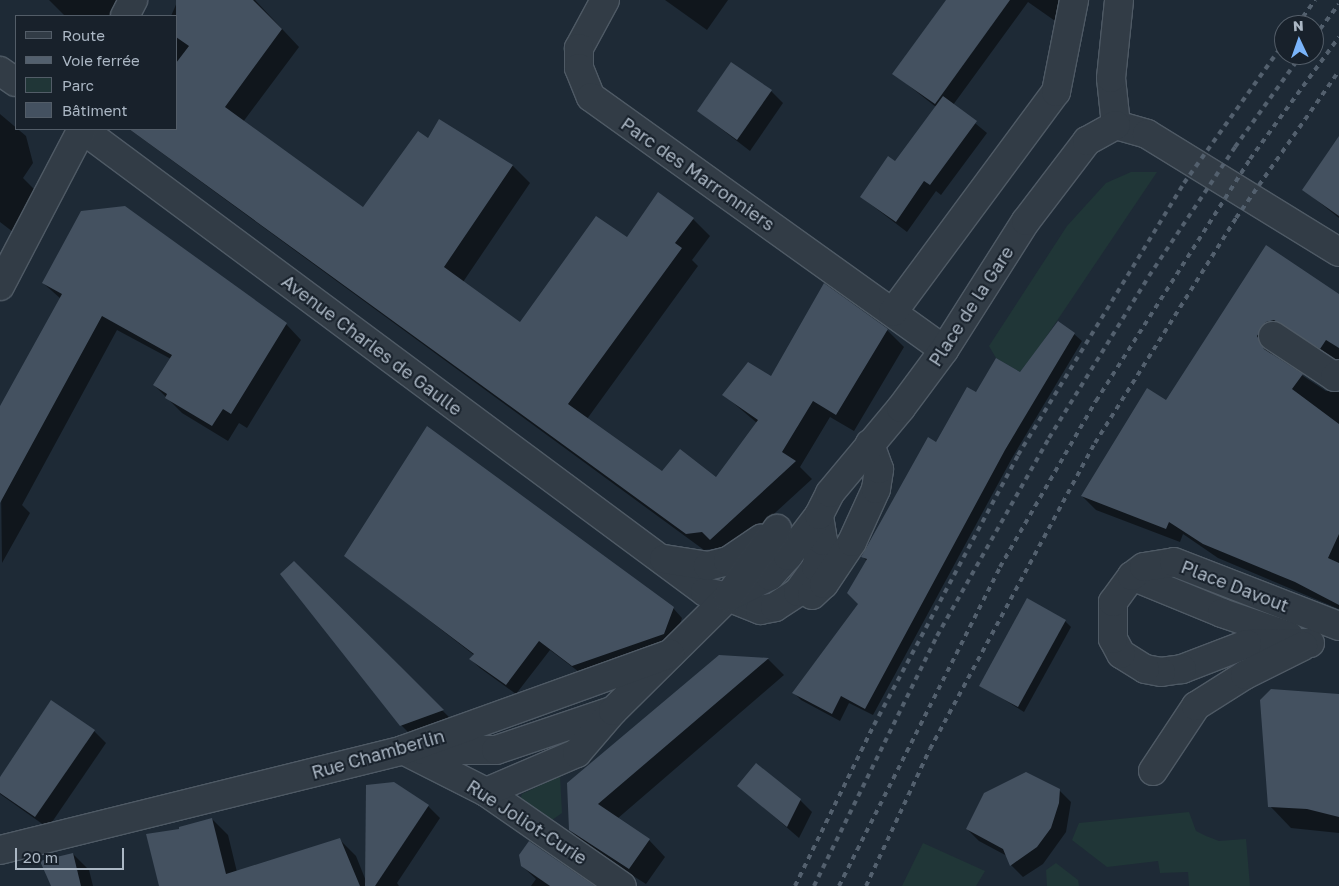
<!DOCTYPE html>
<meta charset="utf-8">
<style>
body{margin:0}
#map{position:relative;width:1339px;height:886px;overflow:hidden;background:#1e2a36;font-family:"Golos Text",sans-serif}
div>[style]{position:absolute}
[style*='--x']{left:calc(var(--x)*1px);top:calc(var(--y)*1px);width:calc(var(--w)*1px);rotate:calc(var(--a)*1deg)}
.green>*{inset:0;background:#203637}
.shadow>*{inset:0;background:#0007}
.building>*{inset:0;background:#445160}
.roads{filter:drop-shadow(1px 0 #4f5a65) drop-shadow(-1px 0 #4f5a65) drop-shadow(0 1px #4f5a65) drop-shadow(0 -1px #4f5a65)}
.minor>*{height:28px;margin:-14px;padding:0 14px;transform-origin:14px;border-radius:14px;background:#323c46}
.rail>*{height:4px;margin-top:-2px;transform-origin:0;background:repeating-linear-gradient(90deg,#53606e 0 5px,transparent 0 10px)}
span{translate:-50% -50%;white-space:nowrap;text-align:center;line-height:1.15;-webkit-text-stroke:4px #18212b;paint-order:stroke}
.street-label{font-size:18px;color:#abb7c4}
.legend{position:absolute;left:15px;top:15px;width:162px;height:115px;box-sizing:border-box;background:#18212b;border:1px solid #535d68;margin:0;padding:6px 9px;list-style:none;font-size:15px;color:#abb7c4}
.legend li{display:flex;align-items:center;gap:10px;height:25px}
.legend b{width:25px;border:1px solid #535d68}
.north{position:absolute;left:1274px;top:15px;width:50px;height:50px;box-sizing:border-box;background:#18212b;border:1px solid #535d68;border-radius:50%;rotate:357deg;font-size:14px;font-weight:700;line-height:20px;text-align:center;color:#abb7c4}
.north::after{content:'';display:block;margin:auto;width:18px;height:22px;background:#7ab4fa;clip-path:polygon(50% 0,100% 100%,50% 72%,0 100%)}
.scale{position:absolute;left:15px;top:848px;width:109px;height:22px;box-sizing:border-box;border:2px solid #abb7c4;border-top:0;padding-left:6px;font-size:15px;line-height:18px;white-space:nowrap;color:#abb7c4;-webkit-text-stroke:4px #18212b;paint-order:stroke}
</style>
<div id="map">
<div class="green">
<i style="clip-path:polygon(1131px 172px,1157px 172px,1040px 346px,1020px 372px,996px 358px,989px 346px,1067px 226px,1106px 183px)"></i>
<i style="clip-path:polygon(560px 776px,562px 813px,552px 820px,520px 800px,522px 794px)"></i>
<i style="clip-path:polygon(1189px 812px,1196px 831px,1206px 836px,1219px 841px,1246px 839px,1250px 886px,1189px 886px,1188px 872px,1160px 873px,1158px 861px,1107px 867px,1072px 840px,1079px 823px)"></i>
<i style="clip-path:polygon(923px 843px,985px 871px,976px 886px,902px 886px)"></i>
<i style="clip-path:polygon(1056px 863px,1078px 880px,1079px 886px,1047px 886px,1046px 870px)"></i>
</div>
<div class="shadow">
<i style="clip-path:polygon(49px 0,132px 0,124px 16px,65px 16px)"></i>
<i style="clip-path:polygon(178px 0,255px 0,299px 47px,243px 122px,363px 209px,428px 140px,439px 120px,513px 166px,530px 183px,463px 282px,520px 323px,627px 239px,693px 219px,710px 236px,692px 260px,698px 266px,587px 419px,662px 473px,716px 479px,757px 423px,724px 395px,887px 330px,904px 347px,854px 431px,830px 417px,800px 467px,812px 479px,728px 556px,720px 548px,704px 550px,129px 129px,176px 129px,176px 16px,171px 16px)"></i>
<i style="clip-path:polygon(665px 0,728px 0,707px 30px)"></i>
<i style="clip-path:polygon(947px 0,1072px 0,1058px 23px,1028px 2px,953px 105px,987px 133px,941px 195px,936px 191px,907px 232px,861px 197px,896px 163px,936px 107px,894px 74px)"></i>
<i style="clip-path:polygon(771px 91px,783px 103px,750px 151px,698px 111px)"></i>
<i style="clip-path:polygon(0 114px,26px 136px,33px 163px,23px 178px,36px 191px,13px 232px,0 222px)"></i>
<i style="clip-path:polygon(1339px 158px,1339px 218px,1304px 190px)"></i>
<i style="clip-path:polygon(1266px 247px,1339px 296px,1339px 364px,1271px 350px,1274px 357px,1326px 391px,1339px 392px,1339px 609px,1218px 558px,1183px 534px,1180px 542px,1096px 510px,1082px 496px,1167px 401px)"></i>
<i style="clip-path:polygon(43px 283px,286px 324px,301px 340px,247px 428px,239px 423px,228px 441px,182px 413px,154px 385px,171px 359px,117px 330px,22px 505px,30px 513px,2px 563px,0 411px,61px 299px)"></i>
<i style="clip-path:polygon(1074px 334px,1082px 341px,1012px 458px,873px 715px,849px 703px,840px 721px,801px 700px,793px 692px,859px 604px,867px 561px,863px 557px,936px 444px,977px 394px,1021px 374px)"></i>
<i style="clip-path:polygon(346px 556px,673px 608px,682px 618px,674px 643px,583px 675px,550px 650px,516px 694px,480px 668px,470px 659px,474px 655px)"></i>
<i style="clip-path:polygon(294px 563px,453px 721px,412px 736px,401px 725px)"></i>
<i style="clip-path:polygon(1065px 621px,1071px 627px,1024px 712px,981px 685px)"></i>
<i style="clip-path:polygon(719px 656px,768px 659px,784px 675px,617px 819px,649px 840px,665px 857px,646px 884px,587px 847px,570px 830px)"></i>
<i style="clip-path:polygon(1339px 696px,1339px 833px,1291px 828px,1270px 806px)"></i>
<i style="clip-path:polygon(94px 731px,106px 743px,48px 828px,0 794px,0 779px)"></i>
<i style="clip-path:polygon(739px 786px,800px 800px,812px 812px,799px 838px)"></i>
<i style="clip-path:polygon(1059px 790px,1071px 802px,1066px 832px,1043px 864px,1023px 877px,1011px 865px,1007px 856px,979px 841px,967px 829px)"></i>
<i style="clip-path:polygon(428px 806px,440px 818px,397px 883px,399px 886px,161px 886px,181px 830px,212px 819px,228px 835px,237px 872px,340px 840px,356px 856px,366px 881px)"></i>
<i style="clip-path:polygon(73px 854px,89px 870px,93px 886px,52px 886px)"></i>
<i style="clip-path:polygon(522px 866px,592px 886px,531px 886px,536px 879px)"></i>
</div>
<div class="building">
<i style="clip-path:polygon(176px 0,253px 0,282px 29px,225px 107px,363px 207px,418px 131px,428px 138px,439px 119px,513px 165px,444px 267px,520px 322px,596px 216px,627px 237px,658px 192px,694px 218px,675px 243px,682px 248px,568px 404px,662px 471px,680px 449px,716px 477px,758px 420px,722px 395px,748px 362px,771px 376px,824px 283px,888px 329px,836px 415px,813px 401px,782px 452px,796px 461px,710px 540px,702px 532px,686px 534px,129px 129px,176px 129px,176px 63px,189px 46px,176px 37px)"></i>
<i style="clip-path:polygon(946px 0,1010px 0,935px 104px,892px 74px)"></i>
<i style="clip-path:polygon(731px 62px,772px 90px,737px 140px,697px 111px)"></i>
<i style="clip-path:polygon(943px 96px,977px 121px,930px 185px,924px 181px,896px 222px,860px 197px,888px 156px,895px 161px)"></i>
<i style="clip-path:polygon(1339px 136px,1339px 216px,1302px 190px)"></i>
<i style="clip-path:polygon(125px 206px,287px 323px,231px 414px,223px 409px,212px 426px,165px 398px,167px 394px,153px 385px,172px 355px,102px 316px,0 503px,0 406px,62px 294px,42px 283px,81px 211px)"></i>
<i style="clip-path:polygon(1266px 245px,1339px 294px,1339px 348px,1326px 340px,1320px 349px,1274px 320px,1266px 322px,1257px 336px,1264px 349px,1303px 374px,1292px 389px,1339px 424px,1339px 534px,1328px 558px,1339px 563px,1339px 605px,1295px 582px,1203px 544px,1169px 522px,1166px 529px,1081px 496px,1147px 388px,1166px 400px)"></i>
<i style="clip-path:polygon(1058px 321px,1075px 333px,1005px 450px,865px 709px,841px 696px,832px 714px,792px 693px,858px 604px,847px 593px,867px 559px,861px 557px,928px 437px,936px 442px,967px 387px,976px 392px,996px 358px,1020px 372px)"></i>
<i style="clip-path:polygon(427px 426px,674px 607px,664px 634px,572px 666px,539px 641px,506px 685px,469px 659px,474px 654px,344px 556px)"></i>
<i style="clip-path:polygon(294px 561px,403px 669px,444px 710px,400px 726px,280px 574px)"></i>
<i style="clip-path:polygon(1027px 598px,1066px 620px,1018px 707px,979px 686px)"></i>
<i style="clip-path:polygon(719px 655px,769px 658px,598px 804px,650px 839px,629px 869px,569px 830px,567px 783px)"></i>
<i style="clip-path:polygon(1271px 689px,1339px 694px,1339px 817px,1307px 809px,1268px 807px,1260px 700px)"></i>
<i style="clip-path:polygon(51px 700px,95px 730px,35px 817px,0 793px,0 777px)"></i>
<i style="clip-path:polygon(756px 763px,801px 799px,787px 827px,737px 786px)"></i>
<i style="clip-path:polygon(1026px 772px,1060px 789px,1059px 803px,1051px 828px,1037px 847px,1010px 866px,1003px 849px,966px 829px,984px 793px)"></i>
<i style="clip-path:polygon(394px 782px,429px 805px,375px 886px,365px 886px,366px 785px)"></i>
<i style="clip-path:polygon(212px 818px,226px 874px,340px 838px,360px 886px,159px 886px,146px 834px,179px 829px,179px 827px)"></i>
<i style="clip-path:polygon(529px 841px,595px 886px,550px 886px,521px 866px,519px 855px)"></i>
<i style="clip-path:polygon(73px 853px,81px 886px,51px 886px,40px 861px)"></i>
</div>
<div class="roads">
<div class="minor">
<i style="--x:605;--y:0;--w:55;--a:118.4"></i>
<i style="--x:579;--y:48;--w:20;--a:90"></i>
<i style="--x:579;--y:68;--w:31;--a:68"></i>
<i style="--x:591;--y:97;--w:434;--a:35.6"></i>
<i style="--x:125;--y:16;--w:18;--a:-63"></i>
<i style="--x:0;--y:71;--w:19;--a:35"></i>
<i style="--x:1116;--y:125;--w:32;--a:16"></i>
<i style="--x:1147;--y:134;--w:225;--a:31.6"></i>
<i style="--x:1116;--y:125;--w:47;--a:-96.1"></i>
<i style="--x:1111;--y:78;--w:78;--a:-84.1"></i>
<i style="--x:82;--y:129;--w:776;--a:36.62"></i>
<i style="--x:705;--y:592;--w:24;--a:12"></i>
<i style="--x:728;--y:597;--w:35;--a:22"></i>
<i style="--x:760;--y:610;--w:15;--a:-11"></i>
<i style="--x:775;--y:607;--w:27;--a:-33"></i>
<i style="--x:798;--y:592;--w:31;--a:-54"></i>
<i style="--x:816;--y:567;--w:27;--a:-75"></i>
<i style="--x:823;--y:541;--w:26;--a:-99"></i>
<i style="--x:0;--y:286;--w:177;--a:-62.4"></i>
<i style="--x:893;--y:312;--w:274;--a:-53.5"></i>
<i style="--x:1056;--y:92;--w:94;--a:-78.9"></i>
<i style="--x:1273;--y:336;--w:74;--a:33.5"></i>
<i style="--x:1335;--y:377;--w:5;--a:-37"></i>
<i style="--x:664;--y:559;--w:45;--a:9"></i>
<i style="--x:708;--y:566;--w:21;--a:-14"></i>
<i style="--x:728;--y:561;--w:40;--a:-34"></i>
<i style="--x:1132;--y:576;--w:97;--a:22.3"></i>
<i style="--x:1222;--y:613;--w:71;--a:18.9"></i>
<i style="--x:812;--y:595;--w:16;--a:-43"></i>
<i style="--x:824;--y:584;--w:50;--a:-56.3"></i>
<i style="--x:852;--y:542;--w:58;--a:-65.6"></i>
<i style="--x:876;--y:489;--w:20;--a:-81"></i>
<i style="--x:879;--y:469;--w:27;--a:-110"></i>
<i style="--x:728;--y:597;--w:47;--a:-26.6"></i>
<i style="--x:770;--y:576;--w:27;--a:-48"></i>
<i style="--x:788;--y:556;--w:51;--a:-52.9"></i>
<i style="--x:819;--y:515;--w:25;--a:-63"></i>
<i style="--x:830;--y:493;--w:111;--a:-50.1"></i>
<i style="--x:901;--y:408;--w:72;--a:-53.4"></i>
<i style="--x:944;--y:350;--w:153;--a:-57.6"></i>
<i style="--x:1026;--y:221;--w:101;--a:-52.7"></i>
<i style="--x:1087;--y:141;--w:33;--a:-29"></i>
<i style="--x:1310;--y:643;--w:63;--a:179.1"></i>
<i style="--x:1247;--y:644;--w:70;--a:159"></i>
<i style="--x:1182;--y:669;--w:21;--a:172"></i>
<i style="--x:1161;--y:672;--w:16;--a:-169"></i>
<i style="--x:1145;--y:669;--w:28;--a:-148"></i>
<i style="--x:1121;--y:654;--w:17;--a:-118"></i>
<i style="--x:1113;--y:639;--w:37;--a:-90"></i>
<i style="--x:1113;--y:602;--w:32;--a:-54"></i>
<i style="--x:1132;--y:576;--w:15;--a:-37"></i>
<i style="--x:1144;--y:567;--w:30;--a:-9"></i>
<i style="--x:1174;--y:562;--w:177;--a:21.2"></i>
<i style="--x:403;--y:750;--w:93;--a:26.8"></i>
<i style="--x:486;--y:792;--w:165;--a:34.7"></i>
<i style="--x:422;--y:750;--w:74;--a:0"></i>
<i style="--x:496;--y:750;--w:122;--a:-18.6"></i>
<i style="--x:1153;--y:771;--w:78;--a:-56.5"></i>
<i style="--x:1196;--y:706;--w:58;--a:-32.3"></i>
<i style="--x:1245;--y:675;--w:65;--a:-26.6"></i>
<i style="--x:486;--y:792;--w:99;--a:-23.2"></i>
<i style="--x:577;--y:753;--w:55;--a:-49.4"></i>
<i style="--x:613;--y:711;--w:162;--a:-44.7"></i>
<i style="--x:728;--y:597;--w:84;--a:-54.2"></i>
<i style="--x:0;--y:850;--w:415;--a:-13.9"></i>
<i style="--x:403;--y:750;--w:284;--a:-19.8"></i>
</div>
</div>
<div class="rail">
<i style="--x:1297;--y:25;--w:31;--a:-54"></i>
<i style="--x:1314;--y:37;--w:41;--a:-52.9"></i>
<i style="--x:795;--y:886;--w:179;--a:-63.9"></i>
<i style="--x:874;--y:725;--w:306;--a:-61.9"></i>
<i style="--x:1018;--y:455;--w:319;--a:-58.6"></i>
<i style="--x:1184;--y:183;--w:172;--a:-54.5"></i>
<i style="--x:814;--y:886;--w:279;--a:-63.8"></i>
<i style="--x:937;--y:636;--w:227;--a:-60.5"></i>
<i style="--x:1049;--y:438;--w:190;--a:-58.3"></i>
<i style="--x:1149;--y:276;--w:155;--a:-56.3"></i>
<i style="--x:1235;--y:147;--w:113;--a:-54.3"></i>
<i style="--x:839;--y:886;--w:357;--a:-63.2"></i>
<i style="--x:1000;--y:567;--w:192;--a:-60"></i>
<i style="--x:1096;--y:401;--w:287;--a:-57.5"></i>
<i style="--x:1250;--y:159;--w:151;--a:-53.9"></i>
<i style="--x:866;--y:886;--w:151;--a:-65"></i>
<i style="--x:930;--y:749;--w:348;--a:-61.7"></i>
<i style="--x:1095;--y:443;--w:266;--a:-57.9"></i>
<i style="--x:1236;--y:218;--w:179;--a:-55"></i>
</div>
<div class="street-label">
<span style="left:698px;top:174px;rotate:35deg">Parc des Marronniers</span>
<span style="left:971px;top:306px;rotate:-57deg">Place de la Gare</span>
<span style="left:372px;top:345px;rotate:37deg">Avenue Charles de Gaulle</span>
<span style="left:1235px;top:586px;rotate:21deg">Place Davout</span>
<span style="left:378px;top:754px;rotate:-16deg">Rue Chamberlin</span>
<span style="left:527px;top:822px;rotate:33deg">Rue Joliot-Curie</span>
</div>
<ul class="legend">
<li><b style="height:6px;background:#323c46"></b>Route</li>
<li><b style="height:6px;background:#53606e"></b>Voie ferrée</li>
<li><b style="height:14px;background:#203637"></b>Parc</li>
<li><b style="height:14px;background:#445160"></b>Bâtiment</li>
</ul>
<div class="north">N</div>
<div class="scale">20 m</div>
</div>
